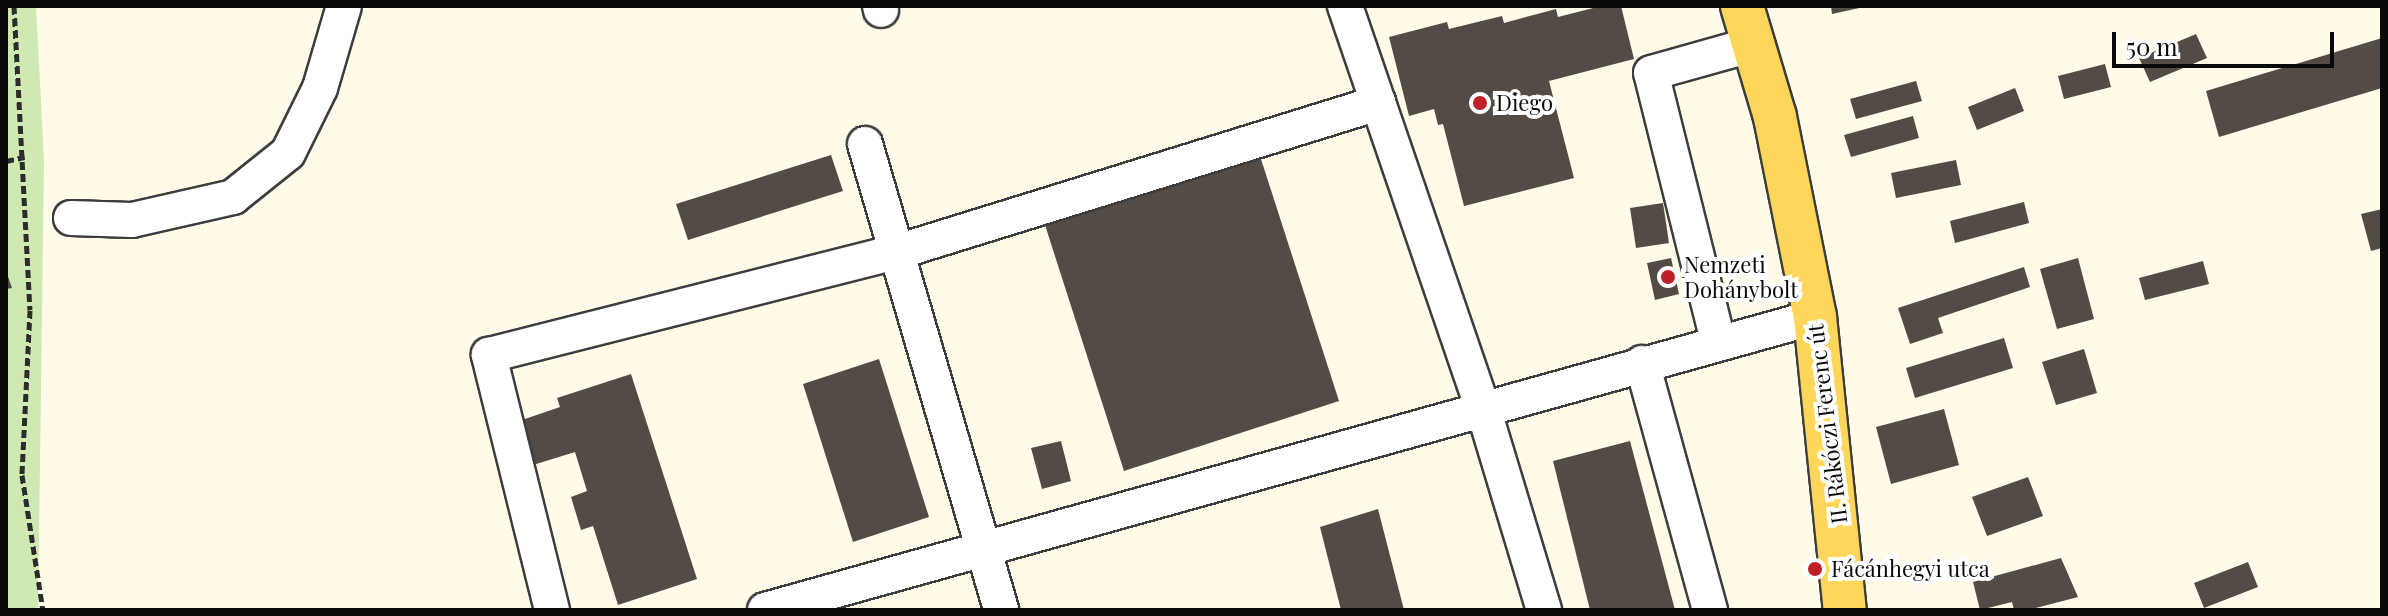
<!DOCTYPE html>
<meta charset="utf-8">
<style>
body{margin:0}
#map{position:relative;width:2388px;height:616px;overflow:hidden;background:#fffbe8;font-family:"Playfair Display",serif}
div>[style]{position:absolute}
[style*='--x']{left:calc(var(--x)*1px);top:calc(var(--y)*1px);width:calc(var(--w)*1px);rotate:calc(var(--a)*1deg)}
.green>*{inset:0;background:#cee9b1}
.building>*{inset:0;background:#534b46}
.path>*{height:5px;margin-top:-2.5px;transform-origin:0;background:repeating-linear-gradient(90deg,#2c2c2c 0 8px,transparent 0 12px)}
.roads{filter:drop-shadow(2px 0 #3d3d3d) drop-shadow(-2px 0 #3d3d3d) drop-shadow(0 2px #3d3d3d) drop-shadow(0 -2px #3d3d3d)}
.minor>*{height:34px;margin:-17px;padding:0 17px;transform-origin:17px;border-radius:17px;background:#fff}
.major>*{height:42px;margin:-21px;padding:0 21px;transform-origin:21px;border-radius:21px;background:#fdd65a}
.dots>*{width:22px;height:22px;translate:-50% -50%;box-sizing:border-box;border:4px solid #fff;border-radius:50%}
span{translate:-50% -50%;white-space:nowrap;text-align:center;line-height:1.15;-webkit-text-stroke:8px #fff;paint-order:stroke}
.poi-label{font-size:22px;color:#0a0a0a}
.left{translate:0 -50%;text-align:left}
.street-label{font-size:22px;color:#0a0a0a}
.frame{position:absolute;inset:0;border:8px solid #0a0a0a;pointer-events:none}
.scale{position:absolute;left:2112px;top:32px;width:222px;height:36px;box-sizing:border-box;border:4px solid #0a0a0a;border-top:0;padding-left:10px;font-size:24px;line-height:28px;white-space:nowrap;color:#0a0a0a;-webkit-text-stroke:6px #fff;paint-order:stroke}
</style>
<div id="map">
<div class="green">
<i style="clip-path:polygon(6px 6px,36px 6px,44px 161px,38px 610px,6px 610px)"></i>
</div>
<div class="building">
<i style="clip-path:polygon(1601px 6px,1621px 6px,1634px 59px,1549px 81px,1574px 178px,1464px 206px,1443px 124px,1438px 125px,1434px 109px,1409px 116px,1389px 37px,1447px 22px,1449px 29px,1502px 16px,1504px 23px,1556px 9px,1558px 17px)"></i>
<i style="clip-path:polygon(1831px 6px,1864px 6px,1864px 7px,1832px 14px)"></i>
<i style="clip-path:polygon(2196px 34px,2207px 58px,2150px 82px,2139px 58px)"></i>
<i style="clip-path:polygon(2382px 38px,2382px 88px,2219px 137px,2206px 91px)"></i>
<i style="clip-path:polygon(2105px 64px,2111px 87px,2064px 99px,2058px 76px)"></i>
<i style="clip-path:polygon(1916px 81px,1922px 101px,1856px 119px,1850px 99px)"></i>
<i style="clip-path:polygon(2015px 88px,2024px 111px,1977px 130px,1968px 107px)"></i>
<i style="clip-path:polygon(1913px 116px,1919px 138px,1851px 157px,1844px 135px)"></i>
<i style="clip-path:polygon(831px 155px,843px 191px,688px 240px,676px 204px)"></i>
<i style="clip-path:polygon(1260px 156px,1339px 401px,1124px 471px,1045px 225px)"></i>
<i style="clip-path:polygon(1956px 160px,1961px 185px,1896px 198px,1891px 173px)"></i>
<i style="clip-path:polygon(2024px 202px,2029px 223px,1955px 243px,1950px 221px)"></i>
<i style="clip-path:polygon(1663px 203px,1669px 243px,1636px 248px,1630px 208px)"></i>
<i style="clip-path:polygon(2382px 209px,2382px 248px,2371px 251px,2361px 214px)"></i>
<i style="clip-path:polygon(1671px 258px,1679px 294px,1655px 300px,1647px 263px)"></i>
<i style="clip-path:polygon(2078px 258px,2094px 319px,2057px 329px,2040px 269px)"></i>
<i style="clip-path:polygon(2203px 261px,2209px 284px,2145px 300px,2139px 278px)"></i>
<i style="clip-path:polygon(2024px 267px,2030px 287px,1938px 318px,1943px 333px,1910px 344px,1898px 308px)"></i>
<i style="clip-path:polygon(6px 271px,12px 288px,6px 289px)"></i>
<i style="clip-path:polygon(2004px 338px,2013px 368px,1915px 398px,1906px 368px)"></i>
<i style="clip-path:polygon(2084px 349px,2097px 393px,2056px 405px,2042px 362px)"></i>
<i style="clip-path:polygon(879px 359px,929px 517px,853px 542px,803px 384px)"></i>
<i style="clip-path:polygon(631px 374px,697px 579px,618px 605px,593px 526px,581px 530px,571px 497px,587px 491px,575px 452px,533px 465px,519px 421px,560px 407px,557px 398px)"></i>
<i style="clip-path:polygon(1944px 409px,1959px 465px,1891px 484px,1876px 427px)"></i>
<i style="clip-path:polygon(1061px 441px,1071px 481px,1042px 489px,1031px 448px)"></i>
<i style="clip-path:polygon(1630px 441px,1675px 610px,1590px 610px,1553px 461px)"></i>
<i style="clip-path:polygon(2028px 477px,2043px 516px,1987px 536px,1972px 497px)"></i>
<i style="clip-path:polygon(1378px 509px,1404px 610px,1341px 610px,1320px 527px)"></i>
<i style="clip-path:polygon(2061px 558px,2078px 597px,2028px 610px,2014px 610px,2012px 602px,1980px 610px,1973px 582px)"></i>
<i style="clip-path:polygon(2248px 562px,2258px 587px,2204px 608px,2194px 583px)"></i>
</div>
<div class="path">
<i style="--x:14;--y:6;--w:304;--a:87"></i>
<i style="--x:30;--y:310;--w:165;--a:92.8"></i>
<i style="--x:22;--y:475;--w:137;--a:81.2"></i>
<i style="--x:6;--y:161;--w:19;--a:-12"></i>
</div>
<div class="roads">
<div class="minor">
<i style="--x:880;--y:6;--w:4;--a:76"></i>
<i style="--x:1345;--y:6;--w:425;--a:71.1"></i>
<i style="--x:1483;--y:408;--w:211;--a:73.2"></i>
<i style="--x:865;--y:144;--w:485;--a:73.7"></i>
<i style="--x:71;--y:218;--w:61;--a:1.9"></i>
<i style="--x:132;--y:220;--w:104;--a:-12.8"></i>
<i style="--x:233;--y:197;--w:70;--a:-38.7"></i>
<i style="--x:288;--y:153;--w:72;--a:-63.8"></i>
<i style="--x:320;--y:88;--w:85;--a:-73.7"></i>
<i style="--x:1718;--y:341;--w:276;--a:-104"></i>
<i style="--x:1651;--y:73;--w:107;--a:-15.7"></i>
<i style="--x:1642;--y:363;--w:256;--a:74.6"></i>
<i style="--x:552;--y:610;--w:263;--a:-103.9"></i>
<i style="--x:489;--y:355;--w:421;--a:-14.2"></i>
<i style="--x:897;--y:252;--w:504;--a:-17.21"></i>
<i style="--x:765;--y:610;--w:1090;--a:-15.59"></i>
</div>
<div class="major">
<i style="--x:1742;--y:6;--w:116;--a:73.4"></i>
<i style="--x:1775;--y:117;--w:204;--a:78.7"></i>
<i style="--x:1815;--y:317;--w:295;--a:84.2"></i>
</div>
</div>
<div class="dots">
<i style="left:1480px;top:103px;background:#bd2026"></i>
<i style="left:1668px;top:277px;background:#bd2026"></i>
<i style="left:1815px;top:569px;background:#bd2026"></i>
</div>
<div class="poi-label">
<span class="left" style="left:1496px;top:103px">Diego</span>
<span class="left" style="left:1684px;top:277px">Nemzeti<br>Dohánybolt</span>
<span class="left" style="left:1831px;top:569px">Fácánhegyi utca</span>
</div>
<div class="street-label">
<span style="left:1827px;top:424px;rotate:-97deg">II. Rákóczi Ferenc út</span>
</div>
<div class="frame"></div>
<div class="scale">50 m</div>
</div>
